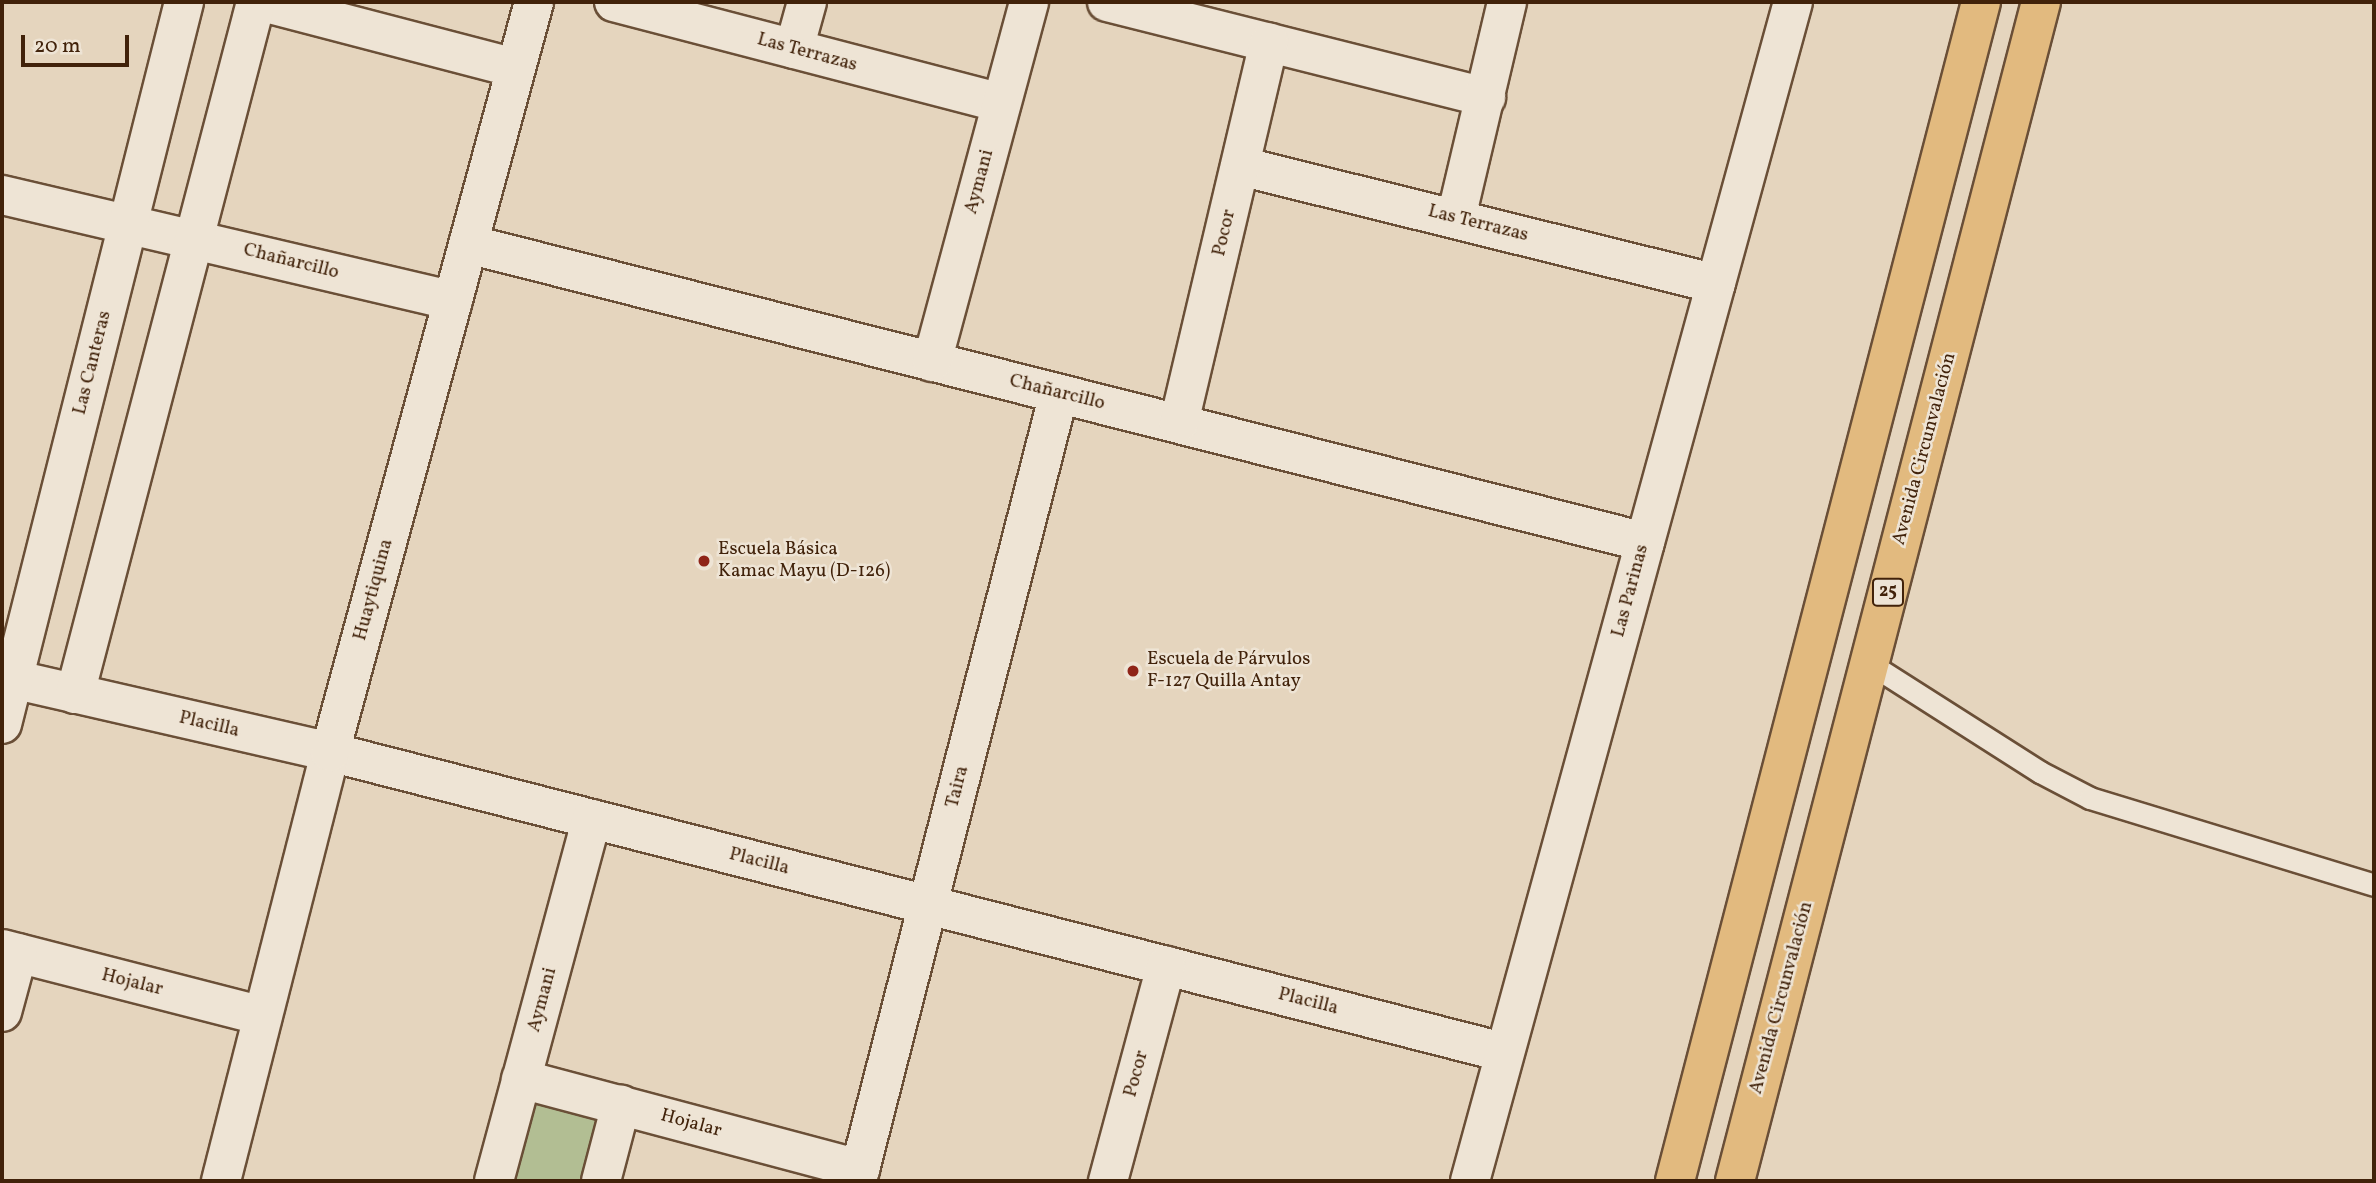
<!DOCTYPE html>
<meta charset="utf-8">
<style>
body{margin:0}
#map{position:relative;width:2376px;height:1183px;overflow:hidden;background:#e5d5be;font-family:Vollkorn,serif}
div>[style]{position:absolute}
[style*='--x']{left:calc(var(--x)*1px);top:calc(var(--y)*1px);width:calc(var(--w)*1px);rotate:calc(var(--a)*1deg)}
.green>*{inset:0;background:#b2be93}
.roads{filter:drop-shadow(2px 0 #6a4f37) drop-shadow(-2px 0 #6a4f37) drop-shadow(0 2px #6a4f37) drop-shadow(0 -2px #6a4f37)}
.lane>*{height:21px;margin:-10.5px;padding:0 10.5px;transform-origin:10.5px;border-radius:10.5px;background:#eee4d5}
.street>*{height:38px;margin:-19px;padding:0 19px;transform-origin:19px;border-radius:19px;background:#eee4d5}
.secondary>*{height:38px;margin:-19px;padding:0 19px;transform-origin:19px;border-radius:19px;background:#eee4d5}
.highway>*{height:38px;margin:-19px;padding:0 19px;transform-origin:19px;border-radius:19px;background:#e2ba7f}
.dots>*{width:19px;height:19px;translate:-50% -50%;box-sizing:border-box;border:4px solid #eee4d5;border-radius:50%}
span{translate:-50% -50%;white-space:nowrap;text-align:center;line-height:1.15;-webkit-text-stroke:5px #eee4d5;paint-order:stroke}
.shield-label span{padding:2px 5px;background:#eee4d5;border:2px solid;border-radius:5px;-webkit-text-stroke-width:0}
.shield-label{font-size:18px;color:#41220a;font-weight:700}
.street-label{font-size:19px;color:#41220a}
.poi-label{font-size:19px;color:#41220a}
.left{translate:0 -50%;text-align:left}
.frame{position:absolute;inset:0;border:4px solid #41220a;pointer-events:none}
.scale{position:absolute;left:21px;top:35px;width:108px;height:32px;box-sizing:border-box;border:4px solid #41220a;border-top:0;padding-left:9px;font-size:21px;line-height:24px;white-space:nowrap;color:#41220a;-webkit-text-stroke:5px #eee4d5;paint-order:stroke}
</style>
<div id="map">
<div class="green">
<i style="clip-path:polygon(533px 1094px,612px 1116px,594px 1181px,508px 1181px)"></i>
</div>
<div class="roads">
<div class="lane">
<i style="--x:1869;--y:663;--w:203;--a:32.5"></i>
<i style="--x:2040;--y:772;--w:56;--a:27.5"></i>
<i style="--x:2090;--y:798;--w:297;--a:17"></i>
</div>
<div class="street">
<i style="--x:262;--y:2;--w:262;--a:14.6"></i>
<i style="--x:614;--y:2;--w:400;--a:14.6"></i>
<i style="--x:1107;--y:2;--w:391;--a:14.1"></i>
<i style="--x:794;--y:49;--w:49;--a:-74.5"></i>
<i style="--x:1240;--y:166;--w:490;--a:13.9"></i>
<i style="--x:2;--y:195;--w:463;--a:13.2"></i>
<i style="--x:1456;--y:218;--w:222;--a:-76.7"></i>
<i style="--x:468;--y:244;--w:1214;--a:14.21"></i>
<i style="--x:932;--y:362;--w:373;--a:-74.9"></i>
<i style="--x:1179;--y:423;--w:391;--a:-76.7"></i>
<i style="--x:12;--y:679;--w:326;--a:12.9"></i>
<i style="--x:330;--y:752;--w:1211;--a:14.35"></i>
<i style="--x:75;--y:694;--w:715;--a:-75.34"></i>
<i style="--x:2;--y:724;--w:745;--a:-75.85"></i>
<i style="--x:2;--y:949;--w:269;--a:14.4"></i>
<i style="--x:2;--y:1012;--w:61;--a:-74.8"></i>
<i style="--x:521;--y:1079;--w:351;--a:14.9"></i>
<i style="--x:494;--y:1181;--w:375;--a:-74.9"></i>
<i style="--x:601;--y:1181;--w:79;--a:-75.3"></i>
<i style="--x:857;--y:1181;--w:813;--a:-75.62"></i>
<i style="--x:1108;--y:1181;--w:223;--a:-74.9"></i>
<i style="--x:1470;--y:1181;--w:1222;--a:-74.68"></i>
</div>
<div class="secondary">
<i style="--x:221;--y:1181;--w:443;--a:-75.7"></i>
<i style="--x:330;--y:752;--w:777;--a:-74.78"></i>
</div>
<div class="highway">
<i style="--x:1675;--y:1181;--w:1218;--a:-75.45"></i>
<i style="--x:1735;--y:1181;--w:1218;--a:-75.45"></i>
</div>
</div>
<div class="dots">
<i style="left:704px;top:561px;background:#8f2418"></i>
<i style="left:1133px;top:671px;background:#8f2418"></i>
</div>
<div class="shield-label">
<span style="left:1888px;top:592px">25</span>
</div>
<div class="street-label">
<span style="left:807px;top:53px;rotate:15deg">Las Terrazas</span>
<span style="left:980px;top:182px;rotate:-75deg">Aymani</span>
<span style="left:1478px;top:224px;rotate:14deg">Las Terrazas</span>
<span style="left:1225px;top:233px;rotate:-77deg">Pocor</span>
<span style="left:291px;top:262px;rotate:14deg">Chañarcillo</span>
<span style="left:93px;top:363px;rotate:-76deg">Las Canteras</span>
<span style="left:1057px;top:393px;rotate:14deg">Chañarcillo</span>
<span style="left:1925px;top:449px;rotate:-75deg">Avenida Circunvalación</span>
<span style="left:374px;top:590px;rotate:-75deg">Huaytiquina</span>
<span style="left:1631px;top:591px;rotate:-75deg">Las Parinas</span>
<span style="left:209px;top:725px;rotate:13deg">Placilla</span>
<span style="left:958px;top:787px;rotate:-76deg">Taira</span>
<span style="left:759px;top:862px;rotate:14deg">Placilla</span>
<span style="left:132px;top:983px;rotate:14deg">Hojalar</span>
<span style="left:1782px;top:998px;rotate:-75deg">Avenida Circunvalación</span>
<span style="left:543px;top:1000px;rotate:-75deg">Aymani</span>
<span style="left:1308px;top:1002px;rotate:14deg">Placilla</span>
<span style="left:1137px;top:1074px;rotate:-75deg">Pocor</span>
<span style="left:691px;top:1124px;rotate:15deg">Hojalar</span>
</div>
<div class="poi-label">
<span class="left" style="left:718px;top:561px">Escuela Básica<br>Kamac Mayu (D-126)</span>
<span class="left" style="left:1147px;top:671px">Escuela de Párvulos<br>F-127 Quilla Antay</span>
</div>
<div class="frame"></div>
<div class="scale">20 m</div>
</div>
